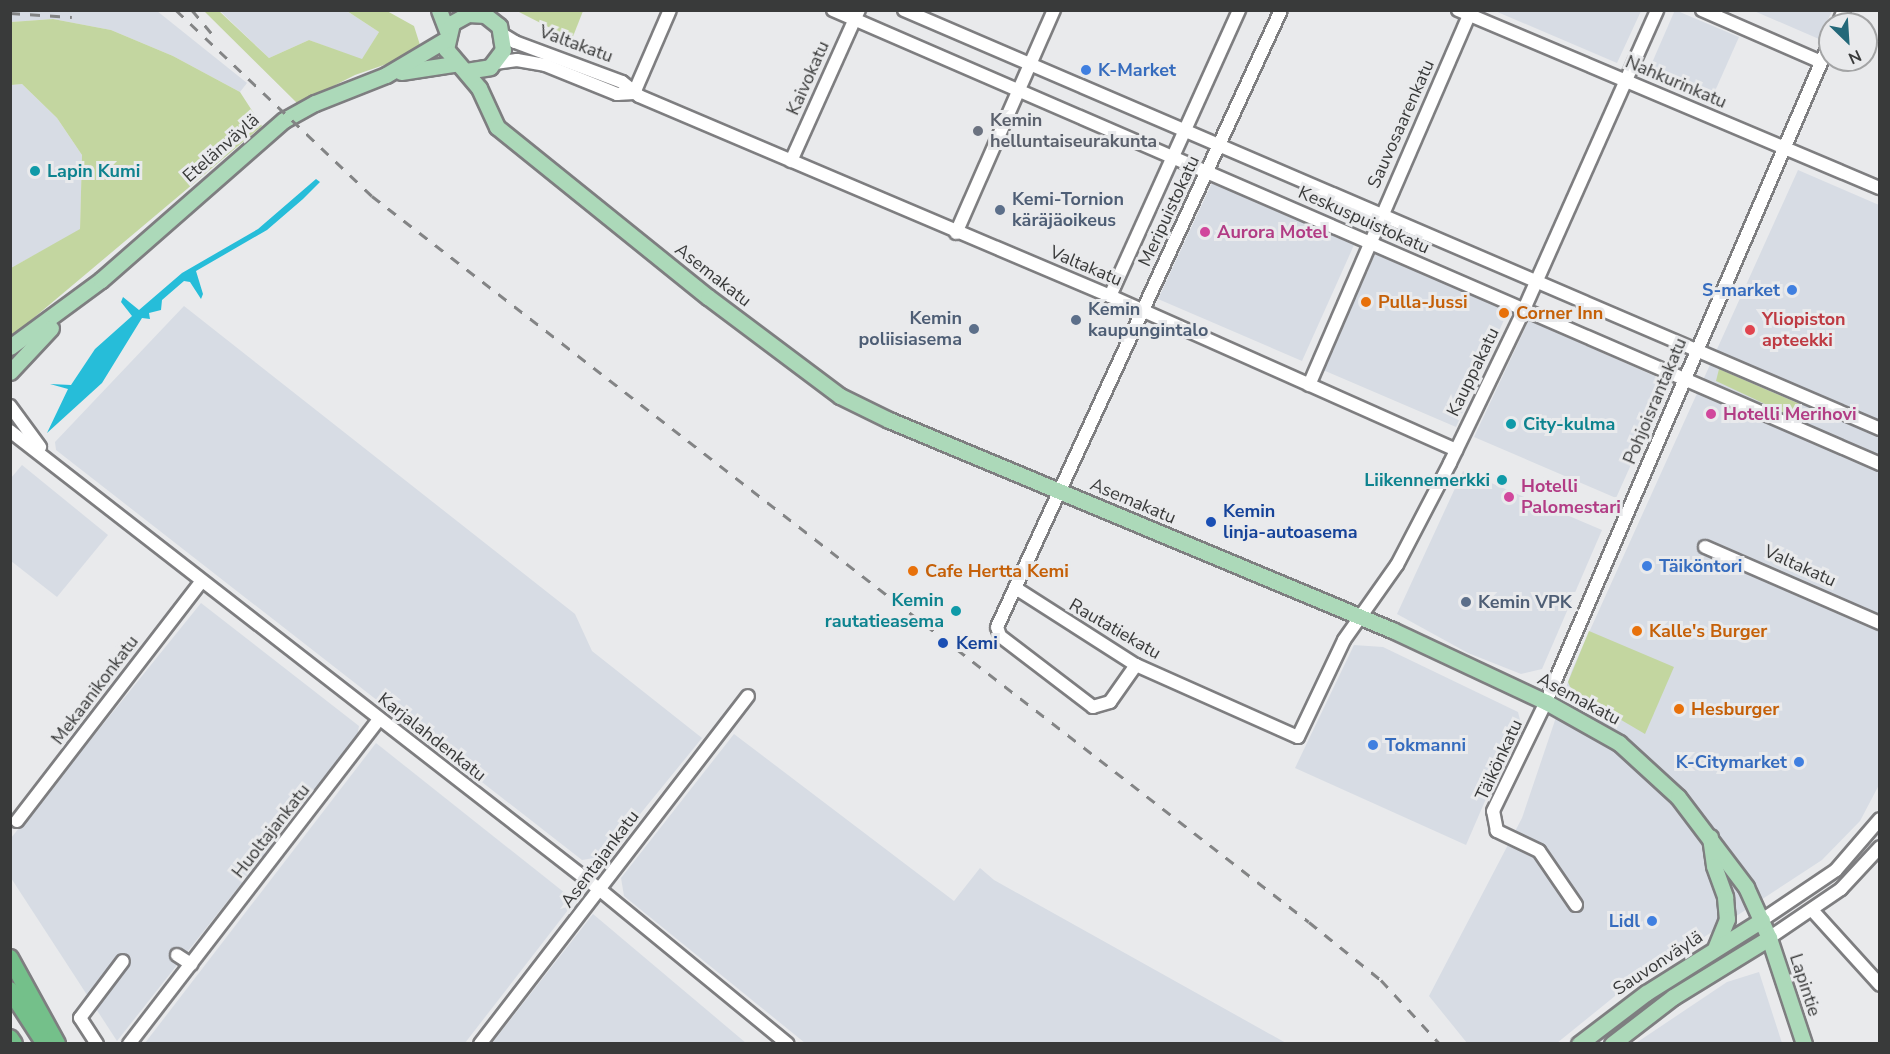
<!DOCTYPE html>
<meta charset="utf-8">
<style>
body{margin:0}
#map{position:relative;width:1890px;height:1054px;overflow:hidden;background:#e9eaec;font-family:"Nunito Sans",sans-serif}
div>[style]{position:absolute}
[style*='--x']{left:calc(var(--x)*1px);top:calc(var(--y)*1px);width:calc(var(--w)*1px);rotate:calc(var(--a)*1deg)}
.built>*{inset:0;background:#d7dce4}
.green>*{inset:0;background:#c3d6a0}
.water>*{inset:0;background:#26bdd9}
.roads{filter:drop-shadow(2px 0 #7e7e80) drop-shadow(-2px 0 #7e7e80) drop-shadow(0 2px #7e7e80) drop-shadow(0 -2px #7e7e80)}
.minor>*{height:12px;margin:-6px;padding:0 6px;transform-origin:6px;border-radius:6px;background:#fff}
.major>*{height:15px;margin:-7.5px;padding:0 7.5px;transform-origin:7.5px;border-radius:7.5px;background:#acd9b9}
.highway>*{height:16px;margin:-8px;padding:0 8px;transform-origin:8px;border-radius:8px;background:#74c08a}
.rail>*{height:3px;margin-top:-1.5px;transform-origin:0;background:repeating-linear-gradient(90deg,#838485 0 10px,transparent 0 20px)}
.dots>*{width:16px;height:16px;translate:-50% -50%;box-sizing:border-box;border:3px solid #e9eaec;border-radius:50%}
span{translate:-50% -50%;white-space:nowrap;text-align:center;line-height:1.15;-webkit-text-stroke:6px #e9eaec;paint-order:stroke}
.street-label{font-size:18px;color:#393a3a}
.shop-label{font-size:18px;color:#366cbe;font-weight:700}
.left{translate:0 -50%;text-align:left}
.right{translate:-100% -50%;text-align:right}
.worship-label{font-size:18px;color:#5b616d;font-weight:700}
.culture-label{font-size:18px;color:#0d838f;font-weight:700}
.service-label{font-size:18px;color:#4e5e75;font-weight:700}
.hotel-label{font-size:18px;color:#b23c85;font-weight:700}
.food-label{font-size:18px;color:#c56008;font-weight:700}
.health-label{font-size:18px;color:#be3a42;font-weight:700}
.transit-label{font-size:18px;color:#164399;font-weight:700}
.frame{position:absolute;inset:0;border:12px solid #393a3a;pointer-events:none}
.north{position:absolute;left:1818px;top:12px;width:60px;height:60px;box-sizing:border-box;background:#e9eaec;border:2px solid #a3a4a5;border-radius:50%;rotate:155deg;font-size:16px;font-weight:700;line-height:24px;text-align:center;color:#393a3a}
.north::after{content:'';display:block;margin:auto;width:21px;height:27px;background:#236879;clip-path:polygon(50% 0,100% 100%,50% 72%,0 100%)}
</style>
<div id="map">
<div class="built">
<i style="clip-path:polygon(219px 10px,347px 11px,379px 32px,362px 60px,309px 40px,269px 58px)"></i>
<i style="clip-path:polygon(1675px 10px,1739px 37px,1711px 100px,1648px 72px)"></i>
<i style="clip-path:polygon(11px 11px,157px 11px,247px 83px,240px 92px,173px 56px,111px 30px,53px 19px,11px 22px)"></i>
<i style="clip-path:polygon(1495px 11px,1641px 11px,1617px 63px)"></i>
<i style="clip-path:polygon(1754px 11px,1832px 11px,1819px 39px)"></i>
<i style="clip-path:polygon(22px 84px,57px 118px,82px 155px,80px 230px,11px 268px,10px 85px)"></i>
<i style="clip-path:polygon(1798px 170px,1879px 205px,1880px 783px,1860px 821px,1822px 860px,1620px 992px,1557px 1043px,1467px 1043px,1429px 996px,1522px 818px,1572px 670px)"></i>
<i style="clip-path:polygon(1212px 183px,1354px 245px,1302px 361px,1158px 299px)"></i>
<i style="clip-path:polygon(1375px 254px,1508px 311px,1456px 427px,1323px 370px)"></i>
<i style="clip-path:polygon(184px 306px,575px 614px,592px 651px,702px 738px,606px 856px,582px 860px,56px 450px,55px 442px)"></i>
<i style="clip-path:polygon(1529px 320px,1668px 382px,1616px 498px,1474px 437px)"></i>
<i style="clip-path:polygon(22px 465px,108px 535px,57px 597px,11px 561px,11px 478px)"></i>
<i style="clip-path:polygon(1463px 471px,1602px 530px,1542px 669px,1521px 674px,1468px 653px,1397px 614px)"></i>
<i style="clip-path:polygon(201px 603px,359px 726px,357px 737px,117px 1041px,11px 878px,11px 838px)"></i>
<i style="clip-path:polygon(1354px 645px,1383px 647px,1518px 712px,1520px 720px,1466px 845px,1295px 768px)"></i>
<i style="clip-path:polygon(734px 734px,954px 901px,980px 868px,994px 880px,1286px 1043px,805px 1043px,624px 896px,621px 878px)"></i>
<i style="clip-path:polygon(376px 743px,575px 901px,465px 1043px,145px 1043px)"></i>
<i style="clip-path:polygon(593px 914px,746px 1043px,492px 1043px)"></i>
<i style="clip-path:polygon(1759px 972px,1782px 1043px,1636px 1043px,1727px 982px)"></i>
</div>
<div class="green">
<i style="clip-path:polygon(204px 11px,219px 11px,269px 58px,309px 40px,362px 59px,379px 32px,347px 11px,387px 11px,414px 26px,420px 45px,401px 59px,355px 75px,298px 104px)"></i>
<i style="clip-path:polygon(517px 11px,583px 11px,572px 39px)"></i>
<i style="clip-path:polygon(53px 19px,111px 30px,173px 56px,240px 92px,262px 126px,11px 337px,11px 268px,80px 229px,82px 155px,57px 118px,22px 84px,11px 85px,11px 22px)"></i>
<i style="clip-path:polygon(1719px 369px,1802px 405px,1797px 419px,1716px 381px)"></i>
<i style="clip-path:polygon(1589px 631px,1674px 667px,1645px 734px,1572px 691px,1568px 682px)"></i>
</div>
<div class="water">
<i style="clip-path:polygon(316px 179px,320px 182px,303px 199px,267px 230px,196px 271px,203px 294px,201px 299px,190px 282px,184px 281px,162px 300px,161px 310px,149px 313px,150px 319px,142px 318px,102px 383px,47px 433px,68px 389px,50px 384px,71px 385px,95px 349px,132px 316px,121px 302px,123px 297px,139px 310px,182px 273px,258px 229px)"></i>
</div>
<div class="roads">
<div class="minor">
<i style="--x:833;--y:10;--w:1141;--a:23.44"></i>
<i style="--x:904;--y:10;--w:1062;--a:23.23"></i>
<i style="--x:1458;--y:10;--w:458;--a:22.9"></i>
<i style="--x:1702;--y:10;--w:130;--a:23.6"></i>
<i style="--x:1838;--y:24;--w:15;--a:-67"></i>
<i style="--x:502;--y:34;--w:15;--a:32"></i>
<i style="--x:515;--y:42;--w:114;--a:20.5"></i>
<i style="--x:622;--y:82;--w:22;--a:39"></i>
<i style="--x:639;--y:96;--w:512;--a:23.01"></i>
<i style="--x:1110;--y:296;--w:379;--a:24"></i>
<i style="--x:495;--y:63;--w:22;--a:-8"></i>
<i style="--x:517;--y:60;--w:28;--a:10"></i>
<i style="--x:545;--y:65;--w:78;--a:21.9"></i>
<i style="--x:617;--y:94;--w:17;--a:-3"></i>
<i style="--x:634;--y:93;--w:90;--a:-66.6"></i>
<i style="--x:791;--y:161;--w:166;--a:-65.8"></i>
<i style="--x:956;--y:233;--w:244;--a:-66.3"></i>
<i style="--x:1110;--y:296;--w:314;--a:-65.7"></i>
<i style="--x:1309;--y:385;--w:408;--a:-66.6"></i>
<i style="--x:10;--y:406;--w:51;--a:53.8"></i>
<i style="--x:10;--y:431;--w:746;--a:37.87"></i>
<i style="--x:599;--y:889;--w:244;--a:39.4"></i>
<i style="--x:1705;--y:547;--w:191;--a:23.5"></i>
<i style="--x:1017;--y:589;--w:141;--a:32.6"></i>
<i style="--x:1136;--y:665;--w:177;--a:24"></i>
<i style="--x:1298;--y:737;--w:107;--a:-64.6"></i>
<i style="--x:1344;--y:640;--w:92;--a:-54.8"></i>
<i style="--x:1397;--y:565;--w:115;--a:-62.5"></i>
<i style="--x:1450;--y:463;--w:163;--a:-64.2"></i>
<i style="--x:1521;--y:316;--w:335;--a:-66"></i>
<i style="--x:1136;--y:665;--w:45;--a:125.1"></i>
<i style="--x:1110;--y:702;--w:18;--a:164"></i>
<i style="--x:1093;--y:707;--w:117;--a:-142.6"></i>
<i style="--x:1000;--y:636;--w:9;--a:-108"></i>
<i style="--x:997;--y:627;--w:679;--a:-65.28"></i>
<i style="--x:17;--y:821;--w:303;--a:-52.4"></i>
<i style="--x:1576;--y:905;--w:65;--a:-124.4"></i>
<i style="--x:1539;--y:851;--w:47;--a:-154.5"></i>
<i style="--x:1497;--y:831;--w:20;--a:-101"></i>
<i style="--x:1493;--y:811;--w:121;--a:-64.1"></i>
<i style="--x:1546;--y:702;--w:719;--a:-66.72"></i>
<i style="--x:1812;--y:910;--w:101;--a:47.8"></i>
<i style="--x:1762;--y:920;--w:89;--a:-34"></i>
<i style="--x:1836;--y:870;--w:67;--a:-49.2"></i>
<i style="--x:1769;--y:938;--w:87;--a:-34.2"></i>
<i style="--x:1841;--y:889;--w:57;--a:-47.1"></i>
<i style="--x:177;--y:955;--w:17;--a:33"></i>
<i style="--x:97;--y:1044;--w:31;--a:-123"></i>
<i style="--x:80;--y:1018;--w:71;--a:-53"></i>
<i style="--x:129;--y:1044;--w:410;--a:-52.4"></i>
<i style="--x:480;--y:1044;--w:439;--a:-52.4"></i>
</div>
<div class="major">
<i style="--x:439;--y:10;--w:22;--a:69"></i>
<i style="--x:466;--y:71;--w:24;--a:-9"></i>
<i style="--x:490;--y:67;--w:21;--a:-53"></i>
<i style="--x:503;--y:50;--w:24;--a:-99"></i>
<i style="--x:499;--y:26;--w:18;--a:-142"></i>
<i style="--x:485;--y:15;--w:17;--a:-177"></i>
<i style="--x:468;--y:14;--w:18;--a:151"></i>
<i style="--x:452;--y:23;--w:27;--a:103"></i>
<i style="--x:446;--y:49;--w:51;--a:49.8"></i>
<i style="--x:479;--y:88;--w:43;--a:65.2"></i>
<i style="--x:497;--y:127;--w:271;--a:38.9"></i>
<i style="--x:708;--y:297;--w:165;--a:36.9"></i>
<i style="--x:840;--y:396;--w:55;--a:26.1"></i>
<i style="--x:889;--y:420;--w:545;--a:22.66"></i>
<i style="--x:1392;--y:630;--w:170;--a:25.1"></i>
<i style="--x:1546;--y:702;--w:84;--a:29.3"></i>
<i style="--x:1619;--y:743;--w:80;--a:42.5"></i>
<i style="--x:1678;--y:797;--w:113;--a:52.9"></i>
<i style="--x:1746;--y:887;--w:56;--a:65.7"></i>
<i style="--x:1769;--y:938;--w:112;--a:71.7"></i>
<i style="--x:401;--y:72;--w:54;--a:-8.6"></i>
<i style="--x:10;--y:347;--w:113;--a:-36.4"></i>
<i style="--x:101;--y:280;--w:243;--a:-41.2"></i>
<i style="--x:284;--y:120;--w:35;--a:-29"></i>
<i style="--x:315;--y:103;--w:76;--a:-21.5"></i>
<i style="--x:386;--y:75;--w:69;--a:-30.7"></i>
<i style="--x:10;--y:372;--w:60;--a:-47"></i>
<i style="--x:1710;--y:837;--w:29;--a:82"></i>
<i style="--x:1714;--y:866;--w:33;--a:70"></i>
<i style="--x:1725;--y:897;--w:22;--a:85"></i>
<i style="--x:1727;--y:919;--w:32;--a:112"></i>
<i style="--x:1579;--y:1044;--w:84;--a:-37.3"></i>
<i style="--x:1646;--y:993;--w:137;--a:-32.2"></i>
<i style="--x:1612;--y:1044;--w:77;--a:-37.6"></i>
<i style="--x:1673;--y:997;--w:113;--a:-31.6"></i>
</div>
<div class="highway">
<i style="--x:10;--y:958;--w:98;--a:61.3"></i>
<i style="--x:10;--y:990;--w:64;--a:57.1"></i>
<i style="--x:10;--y:1038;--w:7;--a:56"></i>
</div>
</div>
<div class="rail">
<i style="--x:176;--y:10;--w:270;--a:43.5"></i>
<i style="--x:372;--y:196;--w:1185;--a:37.77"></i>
<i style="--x:1309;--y:922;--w:92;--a:38.9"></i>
<i style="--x:1381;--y:980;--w:87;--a:47.3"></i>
<i style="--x:192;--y:10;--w:30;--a:50"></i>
<i style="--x:10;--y:13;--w:62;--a:3.7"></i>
</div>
<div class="dots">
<i style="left:1086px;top:70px;background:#3f7fe0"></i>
<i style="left:978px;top:131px;background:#6b7280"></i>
<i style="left:35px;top:171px;background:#0f9aa8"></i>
<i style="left:1000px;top:210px;background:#5c6f8a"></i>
<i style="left:1205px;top:232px;background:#d1479c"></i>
<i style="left:1792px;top:290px;background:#3f7fe0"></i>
<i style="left:1366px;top:302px;background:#e8710a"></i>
<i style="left:1504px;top:313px;background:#e8710a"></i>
<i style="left:1076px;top:320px;background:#5c6f8a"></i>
<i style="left:974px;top:329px;background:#5c6f8a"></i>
<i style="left:1750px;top:330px;background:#e0444e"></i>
<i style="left:1711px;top:414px;background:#d1479c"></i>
<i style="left:1511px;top:424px;background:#0f9aa8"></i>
<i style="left:1502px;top:480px;background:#0f9aa8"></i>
<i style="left:1509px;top:497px;background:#d1479c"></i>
<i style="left:1211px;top:522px;background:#1a4fb4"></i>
<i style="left:1647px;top:566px;background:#3f7fe0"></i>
<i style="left:913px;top:571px;background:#e8710a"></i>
<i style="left:1466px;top:602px;background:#5c6f8a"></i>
<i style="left:956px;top:611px;background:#0f9aa8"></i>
<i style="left:1637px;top:631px;background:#e8710a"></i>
<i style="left:943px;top:643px;background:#1a4fb4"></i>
<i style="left:1679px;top:709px;background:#e8710a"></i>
<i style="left:1373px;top:745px;background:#3f7fe0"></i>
<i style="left:1799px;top:762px;background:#3f7fe0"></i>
<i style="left:1652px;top:921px;background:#3f7fe0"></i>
</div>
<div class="street-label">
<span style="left:576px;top:44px;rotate:20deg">Valtakatu</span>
<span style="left:808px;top:78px;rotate:-66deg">Kaivokatu</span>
<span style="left:1676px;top:82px;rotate:23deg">Nahkurinkatu</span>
<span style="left:1401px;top:124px;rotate:-66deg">Sauvosaarenkatu</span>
<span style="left:221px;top:148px;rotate:-41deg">Etelänväylä</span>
<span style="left:1169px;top:211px;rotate:-65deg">Meripuistokatu</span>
<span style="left:1364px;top:220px;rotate:24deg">Keskuspuistokatu</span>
<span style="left:1086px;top:266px;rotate:23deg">Valtakatu</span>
<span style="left:713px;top:275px;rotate:38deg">Asemakatu</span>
<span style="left:1473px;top:372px;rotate:-64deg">Kauppakatu</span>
<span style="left:1655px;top:401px;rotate:-67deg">Pohjoisrantakatu</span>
<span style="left:1133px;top:501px;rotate:23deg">Asemakatu</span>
<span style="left:1800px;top:566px;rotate:24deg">Valtakatu</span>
<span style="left:1115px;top:629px;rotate:30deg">Rautatiekatu</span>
<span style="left:95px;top:690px;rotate:-53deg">Mekaanikonkatu</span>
<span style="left:1579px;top:699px;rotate:28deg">Asemakatu</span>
<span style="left:432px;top:737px;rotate:38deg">Karjalahdenkatu</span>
<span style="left:1499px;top:760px;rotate:-65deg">Täikönkatu</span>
<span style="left:271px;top:831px;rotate:-52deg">Huoltajankatu</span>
<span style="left:600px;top:859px;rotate:-53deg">Asentajankatu</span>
<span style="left:1658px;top:963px;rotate:-33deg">Sauvonväylä</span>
<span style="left:1805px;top:985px;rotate:72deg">Lapintie</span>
</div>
<div class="shop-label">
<span class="left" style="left:1098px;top:70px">K-Market</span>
<span class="right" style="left:1780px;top:290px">S-market</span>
<span class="left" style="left:1659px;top:566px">Täiköntori</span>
<span class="left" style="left:1385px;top:745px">Tokmanni</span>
<span class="right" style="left:1787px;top:762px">K-Citymarket</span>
<span class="right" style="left:1640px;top:921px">Lidl</span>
</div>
<div class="worship-label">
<span class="left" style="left:990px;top:131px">Kemin<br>helluntaiseurakunta</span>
</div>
<div class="culture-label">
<span class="left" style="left:47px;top:171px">Lapin Kumi</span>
<span class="left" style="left:1523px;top:424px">City-kulma</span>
<span class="right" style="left:1490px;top:480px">Liikennemerkki</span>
<span class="right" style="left:944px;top:611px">Kemin<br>rautatieasema</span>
</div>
<div class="service-label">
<span class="left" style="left:1012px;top:210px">Kemi-Tornion<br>käräjäoikeus</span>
<span class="left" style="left:1088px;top:320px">Kemin<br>kaupungintalo</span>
<span class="right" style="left:962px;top:329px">Kemin<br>poliisiasema</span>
<span class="left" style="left:1478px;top:602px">Kemin VPK</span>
</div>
<div class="hotel-label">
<span class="left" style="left:1217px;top:232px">Aurora Motel</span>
<span class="left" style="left:1723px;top:414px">Hotelli Merihovi</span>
<span class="left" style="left:1521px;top:497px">Hotelli<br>Palomestari</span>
</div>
<div class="food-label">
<span class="left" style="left:1378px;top:302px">Pulla-Jussi</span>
<span class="left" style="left:1516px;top:313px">Corner Inn</span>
<span class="left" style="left:925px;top:571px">Cafe Hertta Kemi</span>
<span class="left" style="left:1649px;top:631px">Kalle's Burger</span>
<span class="left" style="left:1691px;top:709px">Hesburger</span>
</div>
<div class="health-label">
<span class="left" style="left:1762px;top:330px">Yliopiston<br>apteekki</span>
</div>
<div class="transit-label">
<span class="left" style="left:1223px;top:522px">Kemin<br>linja-autoasema</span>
<span class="left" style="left:956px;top:643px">Kemi</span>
</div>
<div class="frame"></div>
<div class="north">N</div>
</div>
